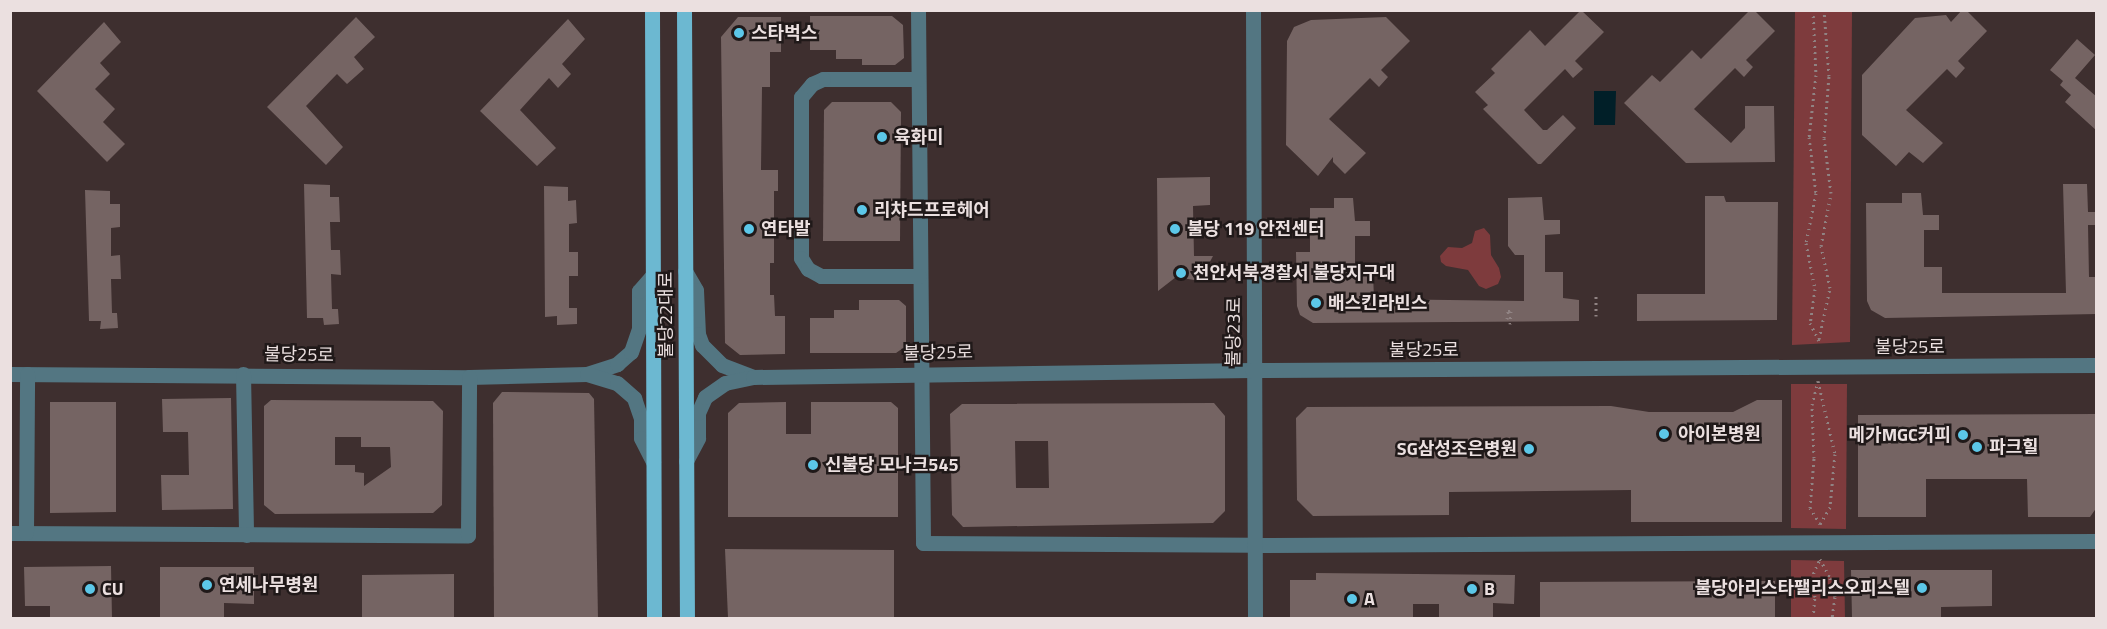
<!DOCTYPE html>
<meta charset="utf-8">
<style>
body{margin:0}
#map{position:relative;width:2107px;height:629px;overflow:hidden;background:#3e2f2f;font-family:"Titillium Web","Noto Sans KR",sans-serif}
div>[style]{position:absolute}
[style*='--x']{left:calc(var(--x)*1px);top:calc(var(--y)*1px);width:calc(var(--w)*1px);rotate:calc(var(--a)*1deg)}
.green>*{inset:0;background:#7e3b3d}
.water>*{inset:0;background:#011f28}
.building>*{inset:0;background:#756463}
.path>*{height:3px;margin-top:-1.5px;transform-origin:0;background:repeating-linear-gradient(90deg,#908383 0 1.5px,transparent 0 6px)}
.minor>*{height:15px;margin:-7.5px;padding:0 7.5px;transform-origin:7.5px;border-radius:7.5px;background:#537682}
.major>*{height:15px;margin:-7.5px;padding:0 7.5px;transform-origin:7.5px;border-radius:7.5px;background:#6cb8d1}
.dots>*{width:16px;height:16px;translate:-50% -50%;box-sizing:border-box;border:3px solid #201919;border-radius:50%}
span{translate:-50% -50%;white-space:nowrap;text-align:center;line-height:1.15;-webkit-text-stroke:5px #201919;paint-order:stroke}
.poi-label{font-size:18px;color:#ebe0e0;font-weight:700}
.left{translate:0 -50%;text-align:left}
.right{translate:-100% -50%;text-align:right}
.street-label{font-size:18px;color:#ebe0e0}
.frame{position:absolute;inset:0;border:12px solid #ebe0e0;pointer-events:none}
</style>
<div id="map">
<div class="green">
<i style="clip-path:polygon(1795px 11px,1852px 11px,1850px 342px,1792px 345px)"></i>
<i style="clip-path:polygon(1484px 228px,1490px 235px,1491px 255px,1499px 268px,1501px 277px,1498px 284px,1486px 289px,1479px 286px,1468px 270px,1446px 266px,1441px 262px,1440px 256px,1448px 247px,1462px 248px,1472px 243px,1475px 231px)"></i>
<i style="clip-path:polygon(1791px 384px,1847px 384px,1846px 529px,1791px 528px)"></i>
<i style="clip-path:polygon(1791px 560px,1844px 561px,1845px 618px,1791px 618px)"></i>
</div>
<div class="water">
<i style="clip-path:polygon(1594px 91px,1616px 91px,1615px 125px,1594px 125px)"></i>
</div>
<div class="building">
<i style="clip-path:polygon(1581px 10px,1604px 32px,1575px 61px,1583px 69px,1573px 78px,1565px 69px,1524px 110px,1543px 130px,1547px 130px,1563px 115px,1576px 128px,1541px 164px,1538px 164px,1483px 109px,1488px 105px,1475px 92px,1495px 73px,1491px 69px,1530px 30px,1545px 46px)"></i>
<i style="clip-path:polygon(1750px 10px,1754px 10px,1775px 31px,1746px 60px,1753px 67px,1744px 77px,1735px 68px,1694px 109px,1731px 143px,1745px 128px,1745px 106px,1774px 106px,1775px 162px,1686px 163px,1624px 103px,1652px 75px,1660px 82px,1692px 50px,1701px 59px)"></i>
<i style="clip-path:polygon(1962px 10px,1966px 10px,1987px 31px,1958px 61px,1965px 68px,1956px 78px,1947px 69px,1906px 110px,1943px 143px,1923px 163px,1909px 152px,1896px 166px,1862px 135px,1862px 75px,1915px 18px,1946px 15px,1951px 22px)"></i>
<i style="clip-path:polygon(810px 16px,892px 16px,903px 25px,904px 58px,895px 65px,862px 65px,862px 59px,836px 59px,836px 50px,810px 50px)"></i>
<i style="clip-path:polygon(356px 17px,375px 37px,354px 57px,364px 69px,347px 84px,337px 74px,306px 106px,343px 147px,326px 165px,267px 107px)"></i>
<i style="clip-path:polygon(738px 17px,781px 17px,781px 52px,770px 52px,770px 87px,762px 87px,761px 170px,778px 170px,778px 191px,774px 191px,774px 263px,770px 263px,770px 295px,774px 295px,775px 316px,785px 316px,785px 354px,740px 355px,725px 343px,721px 37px)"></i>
<i style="clip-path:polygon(1386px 17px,1410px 41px,1381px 70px,1388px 77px,1379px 87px,1370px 78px,1329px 119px,1366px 153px,1345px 174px,1333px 162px,1333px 157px,1318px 176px,1286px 145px,1287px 41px,1294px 27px,1311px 20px)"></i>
<i style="clip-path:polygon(568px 19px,585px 39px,562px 64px,571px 74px,558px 88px,549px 78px,520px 110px,556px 148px,537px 166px,480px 111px)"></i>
<i style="clip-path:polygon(104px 22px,121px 42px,100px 63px,110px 74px,95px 89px,115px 109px,103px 122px,125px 144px,107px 162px,37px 91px)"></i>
<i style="clip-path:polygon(2077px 39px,2095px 55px,2075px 78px,2097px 97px,2097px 131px,2065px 102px,2071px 95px,2060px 85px,2063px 81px,2050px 70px)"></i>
<i style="clip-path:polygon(832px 102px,891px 102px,901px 112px,900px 241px,823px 241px,824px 110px)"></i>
<i style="clip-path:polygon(1210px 177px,1210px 205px,1193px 206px,1194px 256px,1213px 256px,1200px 281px,1176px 277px,1158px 291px,1157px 178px)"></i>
<i style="clip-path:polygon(304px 184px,330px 185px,330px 197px,339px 197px,340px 222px,330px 222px,331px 250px,340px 250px,341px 275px,331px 274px,332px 309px,338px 309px,339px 324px,324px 325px,323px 318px,307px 318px)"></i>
<i style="clip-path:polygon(2063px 184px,2087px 184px,2088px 212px,2097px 212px,2097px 225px,2088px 225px,2089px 277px,2097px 277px,2097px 314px,1885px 318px,1871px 310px,1867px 301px,1866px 203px,1902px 203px,1902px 193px,1921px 193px,1923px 215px,1939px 215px,1939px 230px,1924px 230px,1924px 267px,1942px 267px,1942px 293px,2066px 293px)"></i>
<i style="clip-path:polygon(544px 186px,568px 187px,568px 201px,576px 200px,577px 223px,569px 224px,569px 252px,578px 252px,578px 276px,569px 276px,569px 308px,577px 308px,577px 324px,557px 325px,557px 316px,545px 317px)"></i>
<i style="clip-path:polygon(85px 190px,110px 191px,110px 204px,120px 204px,120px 227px,111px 228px,111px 256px,120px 255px,121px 279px,111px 279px,112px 313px,117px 313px,118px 328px,100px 329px,101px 321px,89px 321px)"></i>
<i style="clip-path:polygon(1705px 196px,1724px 196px,1726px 202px,1778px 202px,1777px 320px,1637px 321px,1637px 294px,1705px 294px)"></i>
<i style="clip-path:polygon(1542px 197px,1544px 220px,1560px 220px,1560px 234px,1545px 235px,1545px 272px,1563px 272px,1563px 298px,1579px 300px,1579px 321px,1313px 323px,1300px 315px,1297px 306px,1296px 252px,1310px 252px,1310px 208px,1334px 208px,1334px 198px,1353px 198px,1355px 221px,1370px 221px,1370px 236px,1355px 236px,1355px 273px,1373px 273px,1374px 299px,1524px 301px,1524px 255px,1515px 255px,1508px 246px,1508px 198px)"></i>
<i style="clip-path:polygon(859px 300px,899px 300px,906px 306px,906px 346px,896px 353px,810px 353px,810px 318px,834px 318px,834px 310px,859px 310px)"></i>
<i style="clip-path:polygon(502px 392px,589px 393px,594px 399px,598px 618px,494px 618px,493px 403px)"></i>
<i style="clip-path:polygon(231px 398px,233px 509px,162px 510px,161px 475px,189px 475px,188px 432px,163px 432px,162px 399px)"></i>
<i style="clip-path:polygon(evenodd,271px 400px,433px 401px,443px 411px,442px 505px,433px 513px,275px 514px,264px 505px,264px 406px,271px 400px,335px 437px,361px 437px,361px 447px,390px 447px,391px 467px,364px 486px,364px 473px,355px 472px,355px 465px,335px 465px,335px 437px)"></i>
<i style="clip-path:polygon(1757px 400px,1782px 400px,1782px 522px,1631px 522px,1631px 490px,1449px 492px,1449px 515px,1313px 516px,1297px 500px,1296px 418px,1307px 407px,1611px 406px,1649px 412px,1733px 412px)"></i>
<i style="clip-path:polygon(50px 402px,116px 402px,116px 512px,50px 513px)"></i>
<i style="clip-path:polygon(786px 402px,786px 434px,811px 434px,811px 402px,891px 402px,898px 408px,898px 517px,728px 517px,728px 413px,739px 403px)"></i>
<i style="clip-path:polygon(evenodd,1214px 403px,1225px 416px,1225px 511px,1213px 523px,963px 527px,952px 515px,950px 414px,962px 404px,1214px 403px,1015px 441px,1048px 441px,1049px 488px,1016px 488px,1015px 441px)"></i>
<i style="clip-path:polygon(2097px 414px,2097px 507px,2090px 517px,2028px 517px,2027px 479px,1926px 479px,1926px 517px,1858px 517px,1858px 415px)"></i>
<i style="clip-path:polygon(725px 549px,894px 550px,894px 618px,728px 618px)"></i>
<i style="clip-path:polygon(111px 566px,112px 618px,50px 618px,50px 606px,25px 606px,24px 567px)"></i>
<i style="clip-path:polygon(160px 567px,254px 567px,254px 604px,224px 603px,224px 618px,160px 618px)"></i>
<i style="clip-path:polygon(1851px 570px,1992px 570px,1992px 606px,1941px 607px,1941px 618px,1852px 618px)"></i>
<i style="clip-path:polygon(1316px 573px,1515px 575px,1514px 604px,1493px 603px,1493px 618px,1439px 618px,1439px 604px,1413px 604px,1413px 618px,1290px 618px,1290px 580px,1316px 580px)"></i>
<i style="clip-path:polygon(454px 574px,454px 618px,362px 618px,362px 575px)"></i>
<i style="clip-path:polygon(1775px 581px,1775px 618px,1540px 618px,1540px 582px)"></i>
</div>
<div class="path">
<i style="--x:1813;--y:10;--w:65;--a:87.4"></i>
<i style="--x:1816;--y:75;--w:62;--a:96.4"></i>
<i style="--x:1809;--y:137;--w:56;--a:82.9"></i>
<i style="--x:1816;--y:193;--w:51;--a:101.3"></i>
<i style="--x:1806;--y:243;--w:47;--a:78.9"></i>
<i style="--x:1815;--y:289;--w:34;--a:98"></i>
<i style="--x:1810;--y:323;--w:20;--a:63"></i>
<i style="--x:1596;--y:316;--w:20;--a:-90"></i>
<i style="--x:1507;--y:319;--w:8;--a:-83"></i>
<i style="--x:1508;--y:311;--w:3;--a:0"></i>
<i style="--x:1511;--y:311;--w:13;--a:94"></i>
<i style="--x:1819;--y:339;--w:52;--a:-77.8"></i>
<i style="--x:1830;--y:288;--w:43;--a:-102.1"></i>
<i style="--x:1821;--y:246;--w:54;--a:-79.3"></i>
<i style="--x:1831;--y:193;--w:55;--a:-97.3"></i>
<i style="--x:1824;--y:138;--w:62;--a:-85.4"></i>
<i style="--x:1829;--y:76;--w:66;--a:-94.3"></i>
<i style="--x:1818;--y:381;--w:75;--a:76.9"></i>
<i style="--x:1835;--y:454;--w:53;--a:95.4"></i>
<i style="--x:1830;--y:507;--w:20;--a:120"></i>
<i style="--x:1820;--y:524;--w:19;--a:-122"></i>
<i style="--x:1810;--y:508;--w:50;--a:-85.4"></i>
<i style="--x:1814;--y:458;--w:53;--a:-92.2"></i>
<i style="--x:1812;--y:405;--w:25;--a:-76"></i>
<i style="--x:1820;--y:559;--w:21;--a:62"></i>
<i style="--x:1830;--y:578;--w:20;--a:75"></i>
<i style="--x:1835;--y:597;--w:21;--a:98"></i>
<i style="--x:1813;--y:618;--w:21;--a:-85"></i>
<i style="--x:1815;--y:597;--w:18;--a:-103"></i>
<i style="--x:1811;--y:579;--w:22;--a:-66"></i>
</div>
<div class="minor">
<i style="--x:918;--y:10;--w:533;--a:89.46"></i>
<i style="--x:923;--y:543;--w:331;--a:0.3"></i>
<i style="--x:1254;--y:545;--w:842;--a:-0.27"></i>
<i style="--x:1253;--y:10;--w:608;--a:89.81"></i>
<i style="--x:918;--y:79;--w:95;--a:180"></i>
<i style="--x:823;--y:79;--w:12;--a:156"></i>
<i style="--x:812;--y:84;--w:17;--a:130"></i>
<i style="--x:801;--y:97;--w:161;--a:90"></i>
<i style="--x:801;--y:258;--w:13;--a:58"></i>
<i style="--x:808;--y:269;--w:15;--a:28"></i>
<i style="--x:821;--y:276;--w:98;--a:0"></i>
<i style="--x:685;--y:271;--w:22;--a:60"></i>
<i style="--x:696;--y:290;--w:44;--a:87.4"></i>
<i style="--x:698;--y:334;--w:12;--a:70"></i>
<i style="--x:702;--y:345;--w:28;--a:45"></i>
<i style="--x:722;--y:365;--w:33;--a:21"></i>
<i style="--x:10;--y:374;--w:459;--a:0.4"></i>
<i style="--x:469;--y:377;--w:118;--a:-1.5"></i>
<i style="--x:587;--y:374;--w:32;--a:-18"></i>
<i style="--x:617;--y:364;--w:18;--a:-41"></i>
<i style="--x:631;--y:352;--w:24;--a:-71"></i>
<i style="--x:639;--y:329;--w:38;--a:-90"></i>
<i style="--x:639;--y:291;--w:21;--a:-49"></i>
<i style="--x:243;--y:374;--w:161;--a:88.9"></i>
<i style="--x:587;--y:374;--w:31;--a:17"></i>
<i style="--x:617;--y:383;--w:23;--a:41"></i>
<i style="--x:634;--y:398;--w:21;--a:71"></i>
<i style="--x:641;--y:418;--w:20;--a:90"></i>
<i style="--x:641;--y:438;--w:27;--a:63"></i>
<i style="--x:686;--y:461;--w:26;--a:-62"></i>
<i style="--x:698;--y:438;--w:25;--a:-90"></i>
<i style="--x:698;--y:413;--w:17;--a:-66"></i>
<i style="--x:705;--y:397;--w:24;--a:-35"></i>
<i style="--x:725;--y:383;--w:29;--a:-12"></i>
<i style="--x:753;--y:377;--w:499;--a:-0.8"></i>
<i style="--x:1252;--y:370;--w:844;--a:-0.34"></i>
<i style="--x:10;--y:533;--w:458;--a:0.3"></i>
<i style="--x:468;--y:535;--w:158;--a:-89.6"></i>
<i style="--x:26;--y:533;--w:159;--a:-89.6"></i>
</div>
<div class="major">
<i style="--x:652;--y:10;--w:608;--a:89.81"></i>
<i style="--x:684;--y:10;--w:608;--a:89.72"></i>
</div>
<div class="dots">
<i style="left:739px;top:33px;background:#5cc7e8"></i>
<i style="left:882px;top:137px;background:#5cc7e8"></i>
<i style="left:862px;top:210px;background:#5cc7e8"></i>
<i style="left:749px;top:229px;background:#5cc7e8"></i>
<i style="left:1175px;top:229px;background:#5cc7e8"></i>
<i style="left:1181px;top:273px;background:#5cc7e8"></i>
<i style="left:1316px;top:303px;background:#5cc7e8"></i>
<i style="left:1664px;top:434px;background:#5cc7e8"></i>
<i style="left:1963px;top:435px;background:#5cc7e8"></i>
<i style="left:1977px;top:447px;background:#5cc7e8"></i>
<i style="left:1529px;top:449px;background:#5cc7e8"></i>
<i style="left:813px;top:465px;background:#5cc7e8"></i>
<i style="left:207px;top:585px;background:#5cc7e8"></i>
<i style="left:1922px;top:588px;background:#5cc7e8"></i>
<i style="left:90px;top:589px;background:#5cc7e8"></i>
<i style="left:1472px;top:589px;background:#5cc7e8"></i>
<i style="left:1352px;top:599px;background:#5cc7e8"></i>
</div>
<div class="poi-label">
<span class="left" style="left:751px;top:33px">스타벅스</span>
<span class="left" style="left:894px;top:137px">육화미</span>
<span class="left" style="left:874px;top:210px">리챠드프로헤어</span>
<span class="left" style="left:761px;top:229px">연타발</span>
<span class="left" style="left:1187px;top:229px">불당 119 안전센터</span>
<span class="left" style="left:1193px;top:273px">천안서북경찰서 불당지구대</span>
<span class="left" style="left:1328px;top:303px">배스킨라빈스</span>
<span class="left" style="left:1678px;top:434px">아이본병원</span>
<span class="right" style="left:1951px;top:435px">메가MGC커피</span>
<span class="left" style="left:1989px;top:447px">파크힐</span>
<span class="right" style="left:1517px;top:449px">SG삼성조은병원</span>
<span class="left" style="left:825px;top:465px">신불당 모나크545</span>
<span class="left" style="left:219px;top:585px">연세나무병원</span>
<span class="right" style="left:1910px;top:588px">불당아리스타팰리스오피스텔</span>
<span class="left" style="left:102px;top:589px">CU</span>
<span class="left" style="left:1484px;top:589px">B</span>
<span class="left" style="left:1364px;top:599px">A</span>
</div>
<div class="street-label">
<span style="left:666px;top:315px;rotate:-90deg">불당22대로</span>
<span style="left:1234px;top:332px;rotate:-89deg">불당23로</span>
<span style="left:1910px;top:347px">불당25로</span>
<span style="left:1424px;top:350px">불당25로</span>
<span style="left:938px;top:353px;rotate:-1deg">불당25로</span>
<span style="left:299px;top:355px;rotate:1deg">불당25로</span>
</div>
<div class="frame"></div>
</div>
